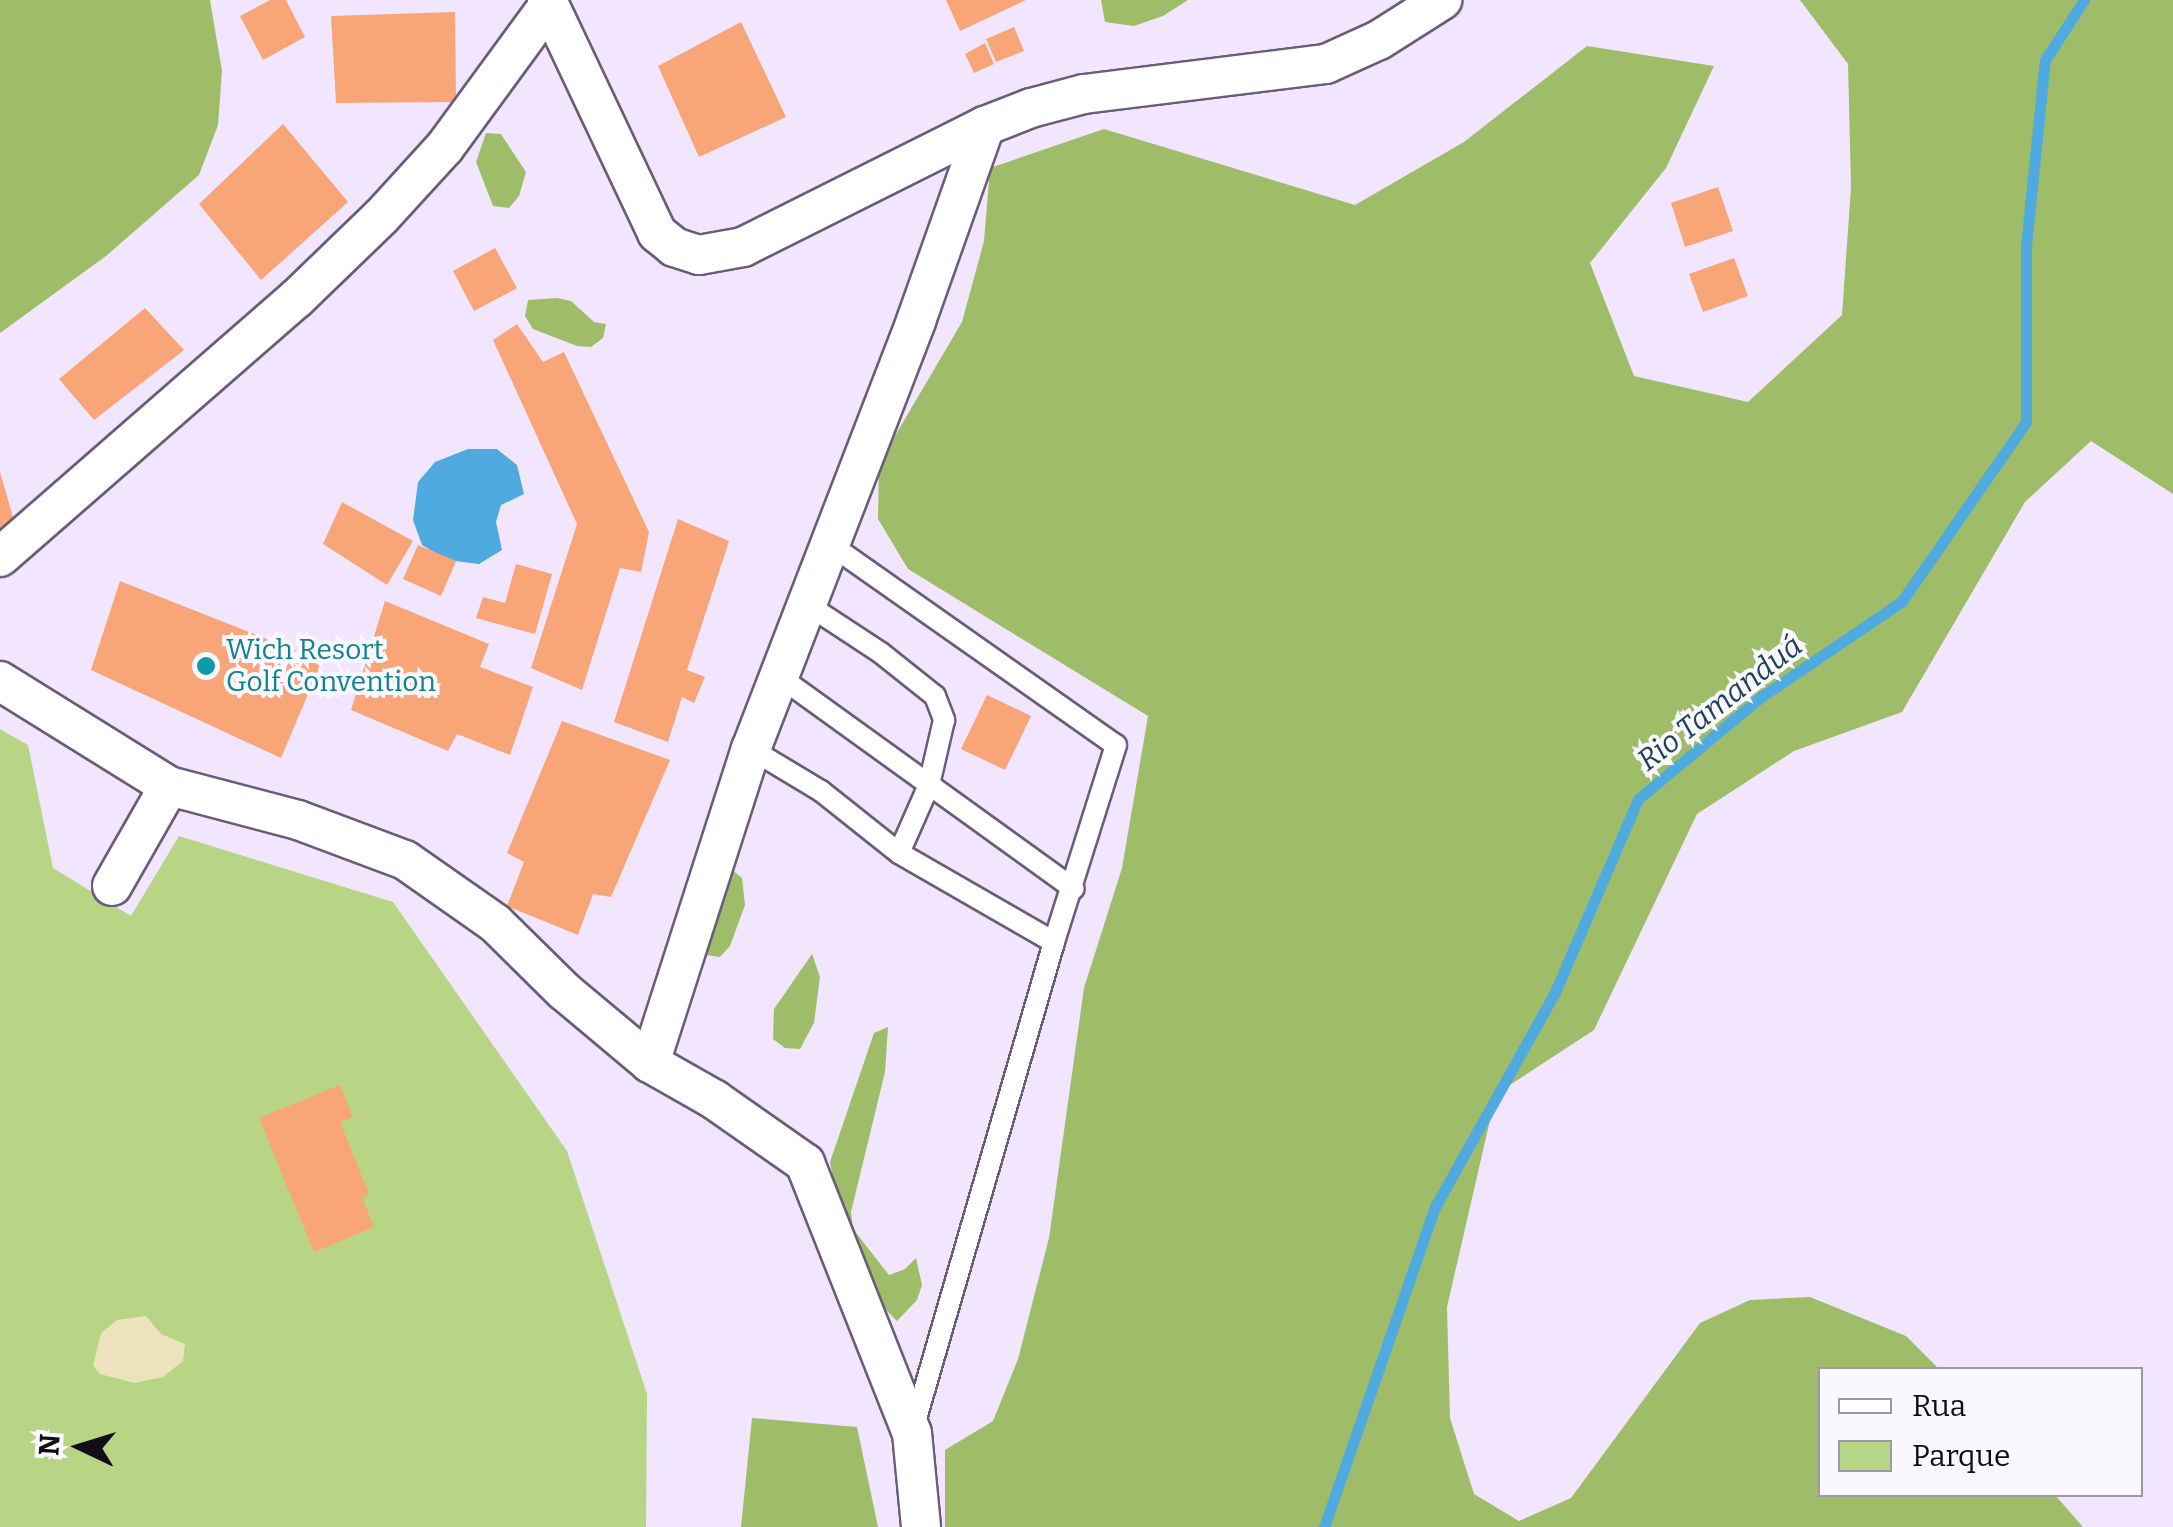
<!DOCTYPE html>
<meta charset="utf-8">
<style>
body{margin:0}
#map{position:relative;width:2173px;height:1527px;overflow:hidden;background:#f2e6ff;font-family:Bitter,serif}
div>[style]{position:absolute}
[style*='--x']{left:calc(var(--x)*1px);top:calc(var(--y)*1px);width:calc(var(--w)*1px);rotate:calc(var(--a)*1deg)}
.green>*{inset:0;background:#b8d485}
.forest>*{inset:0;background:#9fbd68}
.sand>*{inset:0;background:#ece2bd}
.water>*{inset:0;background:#4faadf}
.stream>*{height:11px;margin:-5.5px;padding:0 5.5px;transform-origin:5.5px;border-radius:5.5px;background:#4faadf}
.building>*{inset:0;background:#f8a577}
.roads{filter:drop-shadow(2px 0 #6a5d78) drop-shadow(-2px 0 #6a5d78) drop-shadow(0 2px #6a5d78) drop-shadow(0 -2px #6a5d78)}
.lane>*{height:20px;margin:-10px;padding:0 10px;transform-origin:10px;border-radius:10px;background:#fff}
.street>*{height:38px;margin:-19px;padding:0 19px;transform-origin:19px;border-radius:19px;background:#fff}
.dots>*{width:28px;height:28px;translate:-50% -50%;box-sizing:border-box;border:5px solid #faf7fe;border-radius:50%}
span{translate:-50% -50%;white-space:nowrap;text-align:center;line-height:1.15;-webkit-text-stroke:8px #faf7fe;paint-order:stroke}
.culture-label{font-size:28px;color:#0d838f}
.left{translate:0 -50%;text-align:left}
.water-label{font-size:30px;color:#1d435a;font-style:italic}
.legend{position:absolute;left:1818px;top:1367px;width:325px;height:130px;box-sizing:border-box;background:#faf7fe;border:2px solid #9d99a2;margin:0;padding:12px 18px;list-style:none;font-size:30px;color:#120d17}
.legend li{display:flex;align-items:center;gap:20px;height:50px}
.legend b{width:50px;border:2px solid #9d99a2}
.north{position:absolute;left:30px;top:1397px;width:100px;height:100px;-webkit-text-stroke:8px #faf7fe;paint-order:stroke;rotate:274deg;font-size:28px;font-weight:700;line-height:40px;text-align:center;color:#120d17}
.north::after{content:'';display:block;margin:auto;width:35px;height:45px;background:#120d17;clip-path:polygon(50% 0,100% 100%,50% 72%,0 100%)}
</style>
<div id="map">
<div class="green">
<i style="clip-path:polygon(0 729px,28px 745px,53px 868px,131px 916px,179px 836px,393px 902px,567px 1151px,647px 1394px,646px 1527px,0 1527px)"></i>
</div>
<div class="forest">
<i style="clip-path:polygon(0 0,210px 0,222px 71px,218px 125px,199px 175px,106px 256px,0 333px)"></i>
<i style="clip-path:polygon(1101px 0,1188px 0,1163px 16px,1134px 26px,1105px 22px)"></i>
<i style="clip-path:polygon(1800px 0,2173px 0,2173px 494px,2091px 441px,2025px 502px,1902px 712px,1794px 751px,1697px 814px,1594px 1030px,1496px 1094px,1447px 1307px,1450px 1418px,1474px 1494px,1519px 1521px,1571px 1498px,1700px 1323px,1750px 1300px,1810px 1297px,1906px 1336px,1939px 1369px,1820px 1370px,1820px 1494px,2055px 1495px,2083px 1527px,945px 1527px,945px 1450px,993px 1421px,1018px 1359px,1049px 1238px,1084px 988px,1122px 868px,1148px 716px,908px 569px,878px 519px,879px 463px,962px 322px,984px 241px,990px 168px,1104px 129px,1355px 205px,1464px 142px,1587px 46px,1714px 66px,1666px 168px,1590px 263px,1634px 376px,1748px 402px,1842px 315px,1851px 187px,1848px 64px)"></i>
<i style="clip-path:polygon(486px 133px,501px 134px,526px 172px,519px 196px,509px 208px,493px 206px,476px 162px)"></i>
<i style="clip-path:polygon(557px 298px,571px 301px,594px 322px,606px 324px,603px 338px,591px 347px,577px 346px,533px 329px,525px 316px,528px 300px)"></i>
<i style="clip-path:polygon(731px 869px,742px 878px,745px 905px,730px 946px,720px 957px,706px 955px,696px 943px)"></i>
<i style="clip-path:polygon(812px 954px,820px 977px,814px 1023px,800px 1049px,785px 1048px,773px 1039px,774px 1009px)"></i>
<i style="clip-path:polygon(888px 1027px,885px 1072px,851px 1212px,853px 1229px,889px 1275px,905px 1269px,916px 1258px,922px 1285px,917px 1300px,897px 1321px,880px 1304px,835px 1188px,830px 1162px,874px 1033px)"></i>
<i style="clip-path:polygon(752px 1418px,857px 1427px,878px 1527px,741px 1527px)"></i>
</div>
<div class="sand">
<i style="clip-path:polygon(146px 1316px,161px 1334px,185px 1344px,183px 1361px,163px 1377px,134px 1383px,100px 1374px,93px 1366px,101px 1333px,117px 1320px)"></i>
</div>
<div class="water">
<i style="clip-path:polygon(468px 449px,497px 449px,517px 465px,524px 494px,501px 505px,496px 522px,502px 550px,479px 564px,447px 560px,422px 545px,413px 520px,418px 482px,435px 462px)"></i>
</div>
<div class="stream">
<i style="--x:1324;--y:1527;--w:339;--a:-70.9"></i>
<i style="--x:1435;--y:1207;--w:246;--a:-60.8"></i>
<i style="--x:1555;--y:992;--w:210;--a:-66.7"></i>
<i style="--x:1638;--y:799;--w:160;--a:-39.7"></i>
<i style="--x:1761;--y:697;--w:171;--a:-34.2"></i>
<i style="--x:1902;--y:601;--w:218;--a:-55.3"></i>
<i style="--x:2026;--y:422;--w:176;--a:-90"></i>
<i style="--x:2026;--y:246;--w:187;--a:-84.2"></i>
<i style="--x:2045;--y:60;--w:72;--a:-57"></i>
</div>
<div class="building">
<i style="clip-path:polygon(270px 0,286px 0,305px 37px,263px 60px,240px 16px)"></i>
<i style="clip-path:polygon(946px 0,1026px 0,960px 31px)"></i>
<i style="clip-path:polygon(455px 12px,456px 102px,336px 103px,331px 16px)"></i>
<i style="clip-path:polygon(741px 22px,786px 117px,699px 157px,658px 66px)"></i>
<i style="clip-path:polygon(1014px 27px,1024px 51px,996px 62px,986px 39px)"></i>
<i style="clip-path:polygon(985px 43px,994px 64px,974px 73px,965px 54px)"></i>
<i style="clip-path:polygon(283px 124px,348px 202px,261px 280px,199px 204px)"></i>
<i style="clip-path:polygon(1718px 187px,1733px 231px,1685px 247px,1671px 203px)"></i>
<i style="clip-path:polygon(495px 248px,517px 288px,474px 311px,453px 271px)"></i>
<i style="clip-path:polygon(1734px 258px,1748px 296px,1703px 312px,1689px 274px)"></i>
<i style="clip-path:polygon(145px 308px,184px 350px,94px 420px,59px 379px)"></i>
<i style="clip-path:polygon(517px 324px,543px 362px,564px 352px,649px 532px,641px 572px,620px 568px,582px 690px,531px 668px,577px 524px,493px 340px)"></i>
<i style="clip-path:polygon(0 472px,15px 524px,0 531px)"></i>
<i style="clip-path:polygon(342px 502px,413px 541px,387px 585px,323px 544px)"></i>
<i style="clip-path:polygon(678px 519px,729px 541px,687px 670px,705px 677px,694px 703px,682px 697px,668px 742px,614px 722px)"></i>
<i style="clip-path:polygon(418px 545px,456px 561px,441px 596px,403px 579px)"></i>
<i style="clip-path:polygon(516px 564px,552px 574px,535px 634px,476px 618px,483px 597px,505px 603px)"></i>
<i style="clip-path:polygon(120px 581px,322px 661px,281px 758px,91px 670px)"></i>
<i style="clip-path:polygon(385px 601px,489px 644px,480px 667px,533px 687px,510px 755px,457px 734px,448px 751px,351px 710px)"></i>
<i style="clip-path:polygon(987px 695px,1031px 716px,1005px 770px,961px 749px)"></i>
<i style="clip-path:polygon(562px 721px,670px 760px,611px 897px,593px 894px,578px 935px,507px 906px,524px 862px,507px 853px)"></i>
<i style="clip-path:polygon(340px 1085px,353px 1117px,340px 1122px,369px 1194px,362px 1197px,374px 1227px,314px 1252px,259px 1118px)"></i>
</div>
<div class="roads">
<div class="lane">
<i style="--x:831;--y:545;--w:348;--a:35.1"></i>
<i style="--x:1116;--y:745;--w:207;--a:107.5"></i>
<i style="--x:1054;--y:942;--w:507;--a:106.15"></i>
<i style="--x:808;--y:605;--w:87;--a:33.3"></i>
<i style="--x:881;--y:653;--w:69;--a:38.5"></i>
<i style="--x:935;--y:696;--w:26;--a:69"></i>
<i style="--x:944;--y:720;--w:67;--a:103"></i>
<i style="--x:929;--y:785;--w:74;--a:113.8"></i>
<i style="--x:780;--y:677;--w:362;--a:35.8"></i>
<i style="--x:751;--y:749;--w:82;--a:31"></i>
<i style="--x:821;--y:791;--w:100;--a:38.5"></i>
<i style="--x:899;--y:853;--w:179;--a:29.9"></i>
</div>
<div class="street">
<i style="--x:547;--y:0;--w:258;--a:64.7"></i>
<i style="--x:657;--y:233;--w:22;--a:39"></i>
<i style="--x:674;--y:247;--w:26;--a:18"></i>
<i style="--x:699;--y:255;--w:45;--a:-10.3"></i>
<i style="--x:743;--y:247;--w:271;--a:-26.6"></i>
<i style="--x:985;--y:126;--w:49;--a:-21.4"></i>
<i style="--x:1031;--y:108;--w:55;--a:-14.8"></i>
<i style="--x:1084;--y:94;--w:244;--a:-7.1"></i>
<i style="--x:1326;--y:64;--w:58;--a:-24.4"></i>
<i style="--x:1379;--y:40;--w:75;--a:-32.4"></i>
<i style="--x:0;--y:557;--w:393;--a:-41.1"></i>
<i style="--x:296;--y:299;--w:118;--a:-44"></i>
<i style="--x:381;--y:217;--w:95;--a:-47.6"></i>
<i style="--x:445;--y:147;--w:176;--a:-53.8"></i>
<i style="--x:0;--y:681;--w:199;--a:31.9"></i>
<i style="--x:169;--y:786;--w:133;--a:14.8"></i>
<i style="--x:298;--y:820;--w:114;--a:20.5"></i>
<i style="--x:405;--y:860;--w:110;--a:35"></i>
<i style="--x:495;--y:923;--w:97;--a:44.6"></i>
<i style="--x:564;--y:991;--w:112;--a:39.9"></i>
<i style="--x:650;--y:1063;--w:75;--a:29.6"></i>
<i style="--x:715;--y:1100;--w:110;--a:35"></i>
<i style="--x:805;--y:1163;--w:290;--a:68.4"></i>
<i style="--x:912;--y:1433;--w:94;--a:84.5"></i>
<i style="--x:112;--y:886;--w:115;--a:-60.3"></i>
<i style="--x:650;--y:1063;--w:330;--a:-72.2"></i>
<i style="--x:751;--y:749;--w:459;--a:-68.9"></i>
<i style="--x:916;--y:321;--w:207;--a:-70.5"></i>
</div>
</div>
<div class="dots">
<i style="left:206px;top:666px;background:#0f9aa8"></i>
</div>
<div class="culture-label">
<span class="left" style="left:226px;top:666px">Wich Resort<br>Golf Convention</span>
</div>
<div class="water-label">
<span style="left:1720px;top:703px;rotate:-38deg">Rio Tamanduá</span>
</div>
<ul class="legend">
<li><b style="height:12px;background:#fff"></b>Rua</li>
<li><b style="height:28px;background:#b8d485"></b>Parque</li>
</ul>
<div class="north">N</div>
</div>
